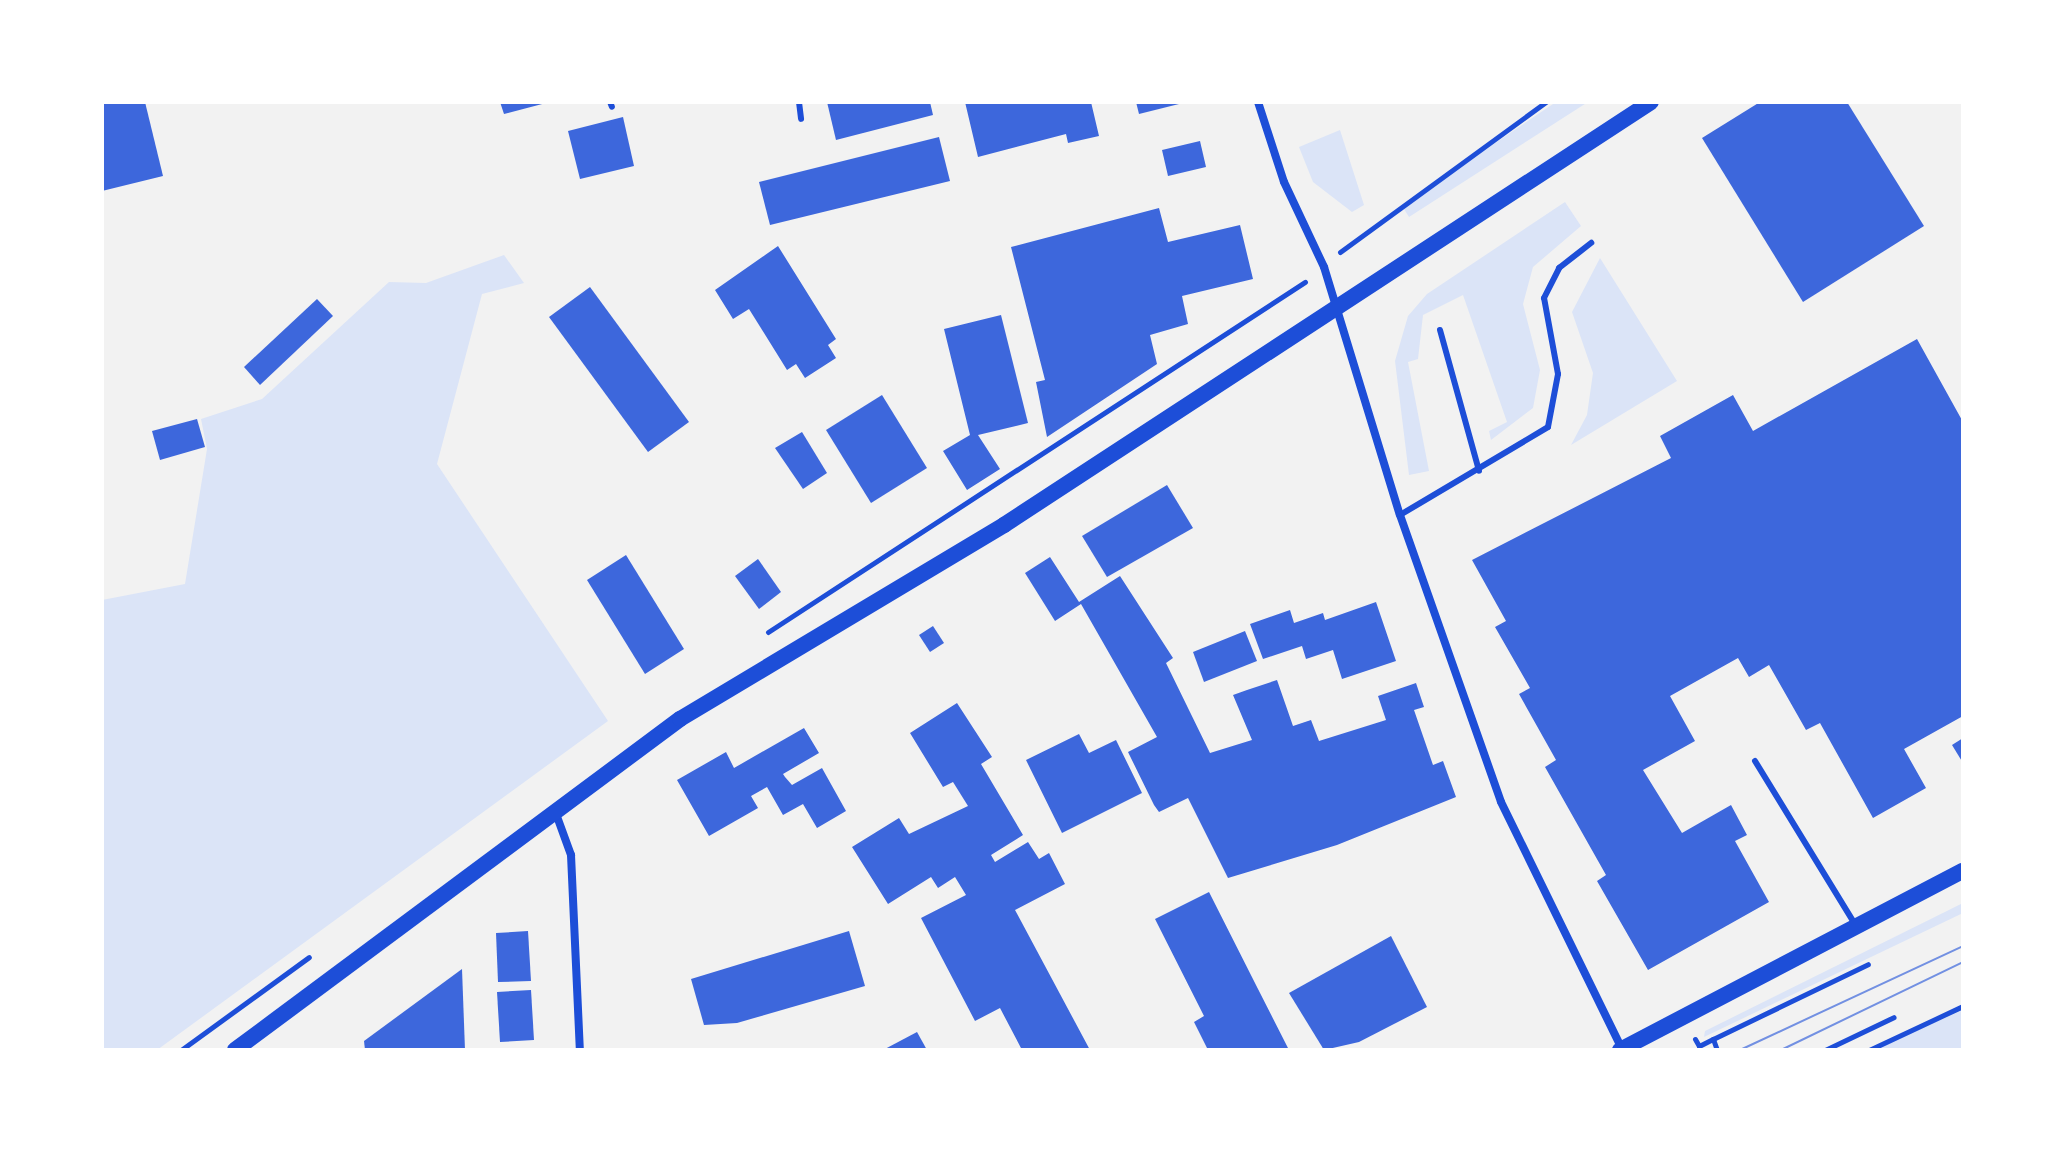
<!DOCTYPE html>
<style>
body{margin:0}
#map{position:relative;width:2065px;height:1152px;overflow:hidden;background:#f2f2f2;font-family:"Zilla Slab",serif}
div>[style]{position:absolute}
[style*='--x']{left:calc(var(--x)*1px);top:calc(var(--y)*1px);width:calc(var(--w)*1px);rotate:calc(var(--a)*1deg)}
.green>*{inset:0;background:#dbe4f7}
.building>*{inset:0;background:#3d67dc}
.path>*{height:5px;margin:-2.5px;padding:0 2.5px;transform-origin:2.5px;border-radius:2.5px;background:#1d4ed8}
.service>*{height:6px;margin:-3px;padding:0 3px;transform-origin:3px;border-radius:3px;background:#1d4ed8}
.minor>*{height:8px;margin:-4px;padding:0 4px;transform-origin:4px;border-radius:4px;background:#1d4ed8}
.secondary>*{height:16px;margin:-8px;padding:0 8px;transform-origin:8px;border-radius:8px;background:#1d4ed8}
.tram>*{height:2px;margin:-1px;padding:0 1px;transform-origin:1px;border-radius:1px;background:#7290e2}
span{translate:-50% -50%;white-space:nowrap;text-align:center;line-height:1.15;-webkit-text-stroke:7px #fff;paint-order:stroke}
.frame{position:absolute;inset:0;border:104px solid #fff;pointer-events:none}
</style>
<div id="map">
<div class="green">
<i style="clip-path:polygon(1556px 102px,1588px 102px,1409px 217px,1402px 206px)"></i>
<i style="clip-path:polygon(1340px 130px,1364px 205px,1352px 212px,1313px 182px,1299px 147px)"></i>
<i style="clip-path:polygon(1565px 202px,1581px 226px,1533px 267px,1523px 304px,1540px 370px,1533px 408px,1491px 440px,1489px 431px,1507px 422px,1463px 295px,1423px 315px,1418px 359px,1408px 362px,1429px 471px,1409px 475px,1395px 361px,1408px 316px,1427px 294px)"></i>
<i style="clip-path:polygon(504px 255px,524px 283px,482px 294px,437px 464px,608px 721px,157px 1050px,102px 1050px,102px 600px,185px 584px,207px 449px,201px 419px,262px 399px,389px 282px,426px 283px)"></i>
<i style="clip-path:polygon(1600px 258px,1677px 381px,1571px 445px,1587px 415px,1593px 373px,1572px 312px)"></i>
<i style="clip-path:polygon(1963px 903px,1963px 913px,1704px 1037px,1705px 1031px)"></i>
<i style="clip-path:polygon(1963px 1010px,1963px 1050px,1873px 1050px)"></i>
</div>
<div class="building">
<i style="clip-path:polygon(102px 102px,145px 102px,163px 176px,102px 191px)"></i>
<i style="clip-path:polygon(500px 102px,546px 102px,546px 103px,504px 114px)"></i>
<i style="clip-path:polygon(827px 102px,930px 102px,933px 115px,836px 140px)"></i>
<i style="clip-path:polygon(965px 102px,1091px 102px,1099px 136px,1068px 143px,1066px 134px,978px 157px)"></i>
<i style="clip-path:polygon(1136px 102px,1183px 102px,1183px 103px,1139px 114px)"></i>
<i style="clip-path:polygon(1760px 102px,1847px 102px,1924px 226px,1803px 302px,1702px 138px)"></i>
<i style="clip-path:polygon(623px 117px,634px 166px,580px 179px,568px 131px)"></i>
<i style="clip-path:polygon(939px 137px,950px 181px,770px 225px,759px 182px)"></i>
<i style="clip-path:polygon(1200px 141px,1206px 167px,1168px 176px,1162px 150px)"></i>
<i style="clip-path:polygon(1159px 208px,1168px 242px,1240px 225px,1253px 279px,1182px 296px,1188px 324px,1150px 335px,1157px 364px,1047px 437px,1036px 382px,1045px 380px,1011px 247px)"></i>
<i style="clip-path:polygon(778px 246px,836px 339px,828px 345px,836px 358px,805px 378px,796px 364px,787px 370px,749px 309px,733px 319px,715px 290px)"></i>
<i style="clip-path:polygon(590px 287px,689px 422px,648px 452px,549px 317px)"></i>
<i style="clip-path:polygon(317px 299px,333px 316px,260px 385px,244px 367px)"></i>
<i style="clip-path:polygon(1001px 315px,1028px 423px,978px 435px,1000px 469px,967px 490px,943px 451px,970px 435px,944px 329px)"></i>
<i style="clip-path:polygon(1917px 339px,1963px 422px,1963px 716px,1904px 749px,1926px 788px,1873px 818px,1820px 723px,1806px 730px,1769px 665px,1749px 677px,1738px 658px,1670px 696px,1695px 741px,1643px 770px,1682px 833px,1731px 805px,1747px 835px,1735px 841px,1769px 902px,1648px 970px,1597px 881px,1606px 875px,1545px 767px,1556px 760px,1519px 694px,1530px 688px,1495px 627px,1506px 621px,1472px 560px,1671px 458px,1660px 436px,1733px 395px,1753px 431px)"></i>
<i style="clip-path:polygon(882px 395px,927px 468px,871px 503px,826px 430px)"></i>
<i style="clip-path:polygon(197px 419px,205px 447px,160px 460px,152px 431px)"></i>
<i style="clip-path:polygon(802px 432px,827px 473px,803px 489px,775px 448px)"></i>
<i style="clip-path:polygon(1167px 485px,1193px 528px,1107px 577px,1082px 536px)"></i>
<i style="clip-path:polygon(626px 555px,684px 649px,645px 674px,587px 580px)"></i>
<i style="clip-path:polygon(1050px 557px,1079px 602px,1120px 576px,1173px 658px,1166px 663px,1210px 753px,1252px 740px,1233px 695px,1247px 690px,1277px 680px,1293px 726px,1311px 720px,1319px 741px,1386px 720px,1378px 696px,1416px 683px,1424px 707px,1414px 710px,1433px 765px,1443px 761px,1456px 797px,1337px 845px,1228px 878px,1188px 798px,1159px 812px,1154px 805px,1128px 752px,1157px 737px,1081px 604px,1055px 621px,1025px 573px)"></i>
<i style="clip-path:polygon(758px 559px,781px 592px,759px 609px,735px 576px)"></i>
<i style="clip-path:polygon(1376px 602px,1396px 661px,1342px 679px,1333px 650px,1306px 659px,1302px 646px,1263px 659px,1250px 624px,1290px 610px,1294px 623px,1323px 613px,1325px 620px)"></i>
<i style="clip-path:polygon(933px 626px,944px 643px,930px 652px,919px 635px)"></i>
<i style="clip-path:polygon(1245px 631px,1257px 661px,1204px 682px,1193px 652px)"></i>
<i style="clip-path:polygon(957px 703px,992px 757px,981px 764px,1023px 835px,991px 855px,995px 862px,1028px 842px,1039px 859px,1049px 853px,1065px 884px,1015px 910px,1090px 1050px,1022px 1050px,1000px 1008px,975px 1021px,921px 918px,966px 895px,955px 877px,938px 888px,931px 877px,888px 904px,852px 847px,899px 818px,909px 834px,968px 806px,953px 782px,943px 787px,910px 733px)"></i>
<i style="clip-path:polygon(804px 728px,819px 753px,783px 774px,785px 777px,792px 785px,822px 768px,846px 811px,817px 828px,803px 804px,783px 815px,767px 787px,751px 796px,758px 808px,709px 836px,677px 780px,726px 752px,734px 768px)"></i>
<i style="clip-path:polygon(1079px 734px,1089px 753px,1116px 740px,1142px 793px,1062px 833px,1026px 760px)"></i>
<i style="clip-path:polygon(1963px 738px,1963px 763px,1952px 745px)"></i>
<i style="clip-path:polygon(1209px 892px,1258px 989px,1289px 1050px,1208px 1050px,1194px 1022px,1204px 1016px,1155px 919px)"></i>
<i style="clip-path:polygon(528px 931px,531px 981px,498px 982px,496px 933px)"></i>
<i style="clip-path:polygon(849px 931px,865px 986px,737px 1023px,704px 1025px,691px 979px)"></i>
<i style="clip-path:polygon(1391px 936px,1427px 1007px,1359px 1042px,1324px 1050px,1289px 993px)"></i>
<i style="clip-path:polygon(462px 969px,465px 1050px,365px 1050px,364px 1041px)"></i>
<i style="clip-path:polygon(531px 990px,534px 1040px,500px 1042px,497px 992px)"></i>
<i style="clip-path:polygon(917px 1032px,927px 1050px,883px 1050px)"></i>
</div>
<div class="path">
<i style="--x:1340;--y:252;--w:255;--a:-36.1"></i>
<i style="--x:768;--y:632;--w:641;--a:-33.1"></i>
<i style="--x:1695;--y:1039;--w:8;--a:60"></i>
<i style="--x:1699;--y:1046;--w:16;--a:-27"></i>
<i style="--x:1713;--y:1039;--w:12;--a:70"></i>
<i style="--x:1713;--y:1039;--w:172;--a:-25.8"></i>
<i style="--x:181;--y:1050;--w:158;--a:-36"></i>
<i style="--x:1825;--y:1050;--w:76;--a:-25.6"></i>
<i style="--x:1869;--y:1050;--w:104;--a:-25.1"></i>
</div>
<div class="service">
<i style="--x:610;--y:102;--w:5;--a:68"></i>
<i style="--x:799;--y:102;--w:17;--a:83"></i>
<i style="--x:1440;--y:330;--w:146;--a:74.5"></i>
<i style="--x:1400;--y:515;--w:172;--a:-30.7"></i>
<i style="--x:1548;--y:427;--w:54;--a:-79.3"></i>
<i style="--x:1558;--y:374;--w:77;--a:-100.4"></i>
<i style="--x:1544;--y:298;--w:34;--a:-63"></i>
<i style="--x:1559;--y:268;--w:41;--a:-38"></i>
<i style="--x:1755;--y:761;--w:193;--a:58.5"></i>
</div>
<div class="minor">
<i style="--x:1258;--y:102;--w:84;--a:72"></i>
<i style="--x:1284;--y:182;--w:94;--a:64.8"></i>
<i style="--x:1324;--y:267;--w:259;--a:73"></i>
<i style="--x:1400;--y:515;--w:304;--a:70.6"></i>
<i style="--x:1501;--y:802;--w:275;--a:63.9"></i>
<i style="--x:555;--y:811;--w:47;--a:70"></i>
<i style="--x:571;--y:855;--w:195;--a:87.4"></i>
</div>
<div class="secondary">
<i style="--x:235;--y:1050;--w:555;--a:-36.64"></i>
<i style="--x:680;--y:719;--w:378;--a:-30.9"></i>
<i style="--x:1004;--y:525;--w:773;--a:-33.18"></i>
<i style="--x:1620;--y:1050;--w:387;--a:-27.6"></i>
</div>
<div class="tram">
<i style="--x:1740;--y:1050;--w:246;--a:-25"></i>
<i style="--x:1781;--y:1050;--w:202;--a:-25.8"></i>
</div>
<div class="frame"></div>
</div>
